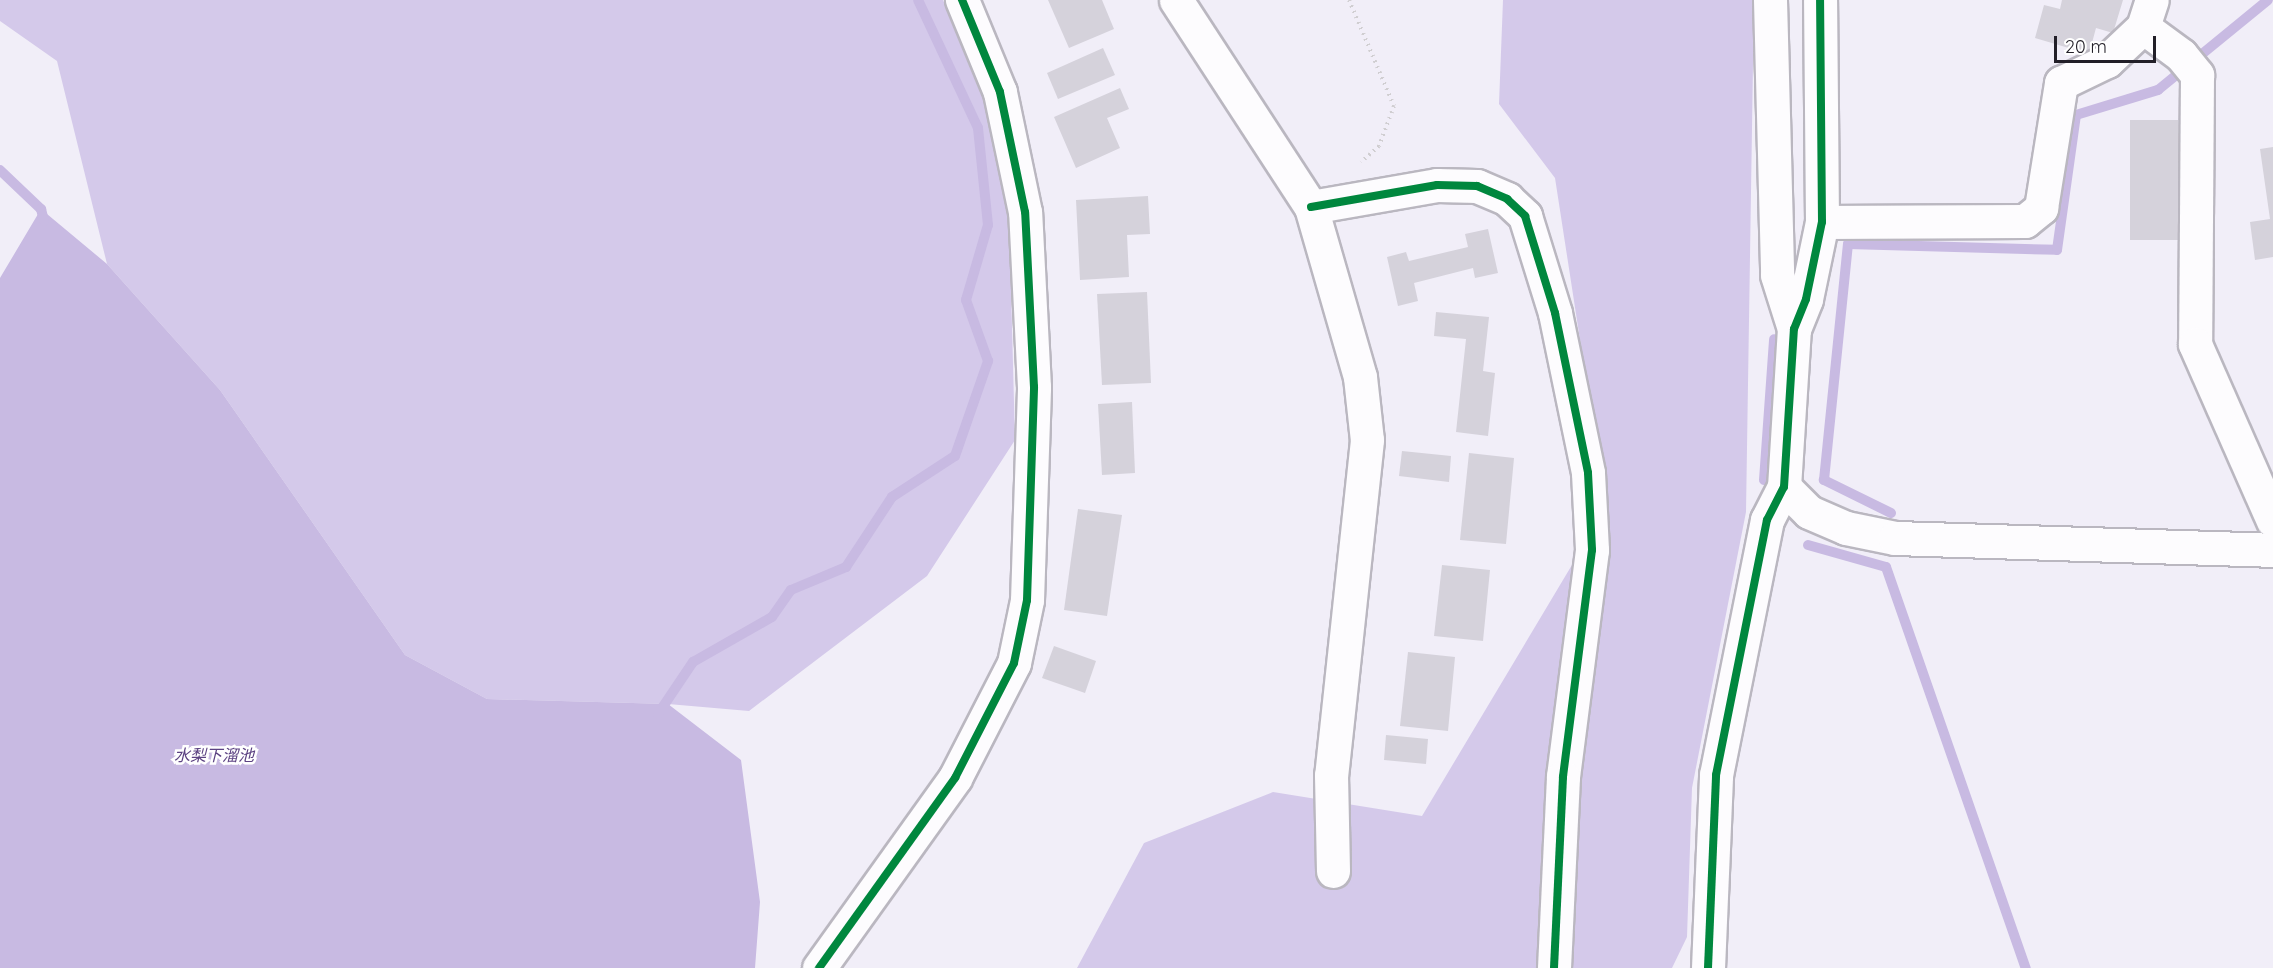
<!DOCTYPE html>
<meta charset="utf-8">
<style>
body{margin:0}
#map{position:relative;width:2273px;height:968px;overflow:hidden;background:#f1eef8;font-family:Quicksand,"Noto Sans JP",sans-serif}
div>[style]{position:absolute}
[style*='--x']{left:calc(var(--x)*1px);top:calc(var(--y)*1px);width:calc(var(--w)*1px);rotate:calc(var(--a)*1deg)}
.forest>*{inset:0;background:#d4c9ea}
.water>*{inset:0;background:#c8bae2}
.stream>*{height:10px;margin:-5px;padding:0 5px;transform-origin:5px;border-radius:5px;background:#c8bae2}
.building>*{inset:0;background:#d5d2db}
.path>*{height:4px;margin-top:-2px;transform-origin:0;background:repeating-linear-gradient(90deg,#d0ced1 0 1.5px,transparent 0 6px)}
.roads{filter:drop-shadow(2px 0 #bab7c0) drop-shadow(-2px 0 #bab7c0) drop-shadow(0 2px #bab7c0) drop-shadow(0 -2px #bab7c0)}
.minor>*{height:33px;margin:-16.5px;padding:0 16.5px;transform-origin:16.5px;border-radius:16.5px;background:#fdfcfe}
.cycleway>*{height:8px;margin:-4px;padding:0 4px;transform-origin:4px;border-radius:4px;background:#00873e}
span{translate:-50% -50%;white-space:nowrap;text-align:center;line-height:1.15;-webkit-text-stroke:5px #fff;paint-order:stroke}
.water-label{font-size:16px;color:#5c4282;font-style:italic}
.scale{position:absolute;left:2054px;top:36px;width:102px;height:27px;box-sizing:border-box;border:3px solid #221f28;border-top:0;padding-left:8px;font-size:18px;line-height:21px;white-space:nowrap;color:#221f28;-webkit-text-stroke:4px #fff;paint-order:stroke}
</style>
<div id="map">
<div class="forest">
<i style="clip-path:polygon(0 0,943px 0,982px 90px,1009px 213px,1015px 440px,927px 576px,749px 711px,668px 704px,487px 699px,405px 655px,220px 390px,107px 264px,57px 61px,0 21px)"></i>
<i style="clip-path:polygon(1503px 0,1754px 0,1746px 512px,1692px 788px,1687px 937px,1672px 968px,1077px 968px,1144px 843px,1273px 792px,1422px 816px,1606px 508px,1555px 178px,1499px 104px)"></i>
</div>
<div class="water">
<i style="clip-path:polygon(41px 209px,107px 264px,220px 390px,405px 655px,487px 699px,668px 704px,741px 760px,760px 902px,755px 968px,0 968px,0 278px)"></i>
</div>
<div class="stream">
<i style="--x:0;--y:170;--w:57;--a:43.6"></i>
<i style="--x:41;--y:209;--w:12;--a:76"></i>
<i style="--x:1764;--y:480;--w:141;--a:-85.9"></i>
<i style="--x:1891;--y:513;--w:75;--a:-153.8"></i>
<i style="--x:1824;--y:480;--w:237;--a:-84.2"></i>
<i style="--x:1848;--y:244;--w:209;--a:1.6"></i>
<i style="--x:2057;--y:250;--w:136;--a:-82"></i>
<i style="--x:2076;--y:115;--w:86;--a:-17"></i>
<i style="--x:2158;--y:90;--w:142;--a:-39.3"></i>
<i style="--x:1808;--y:545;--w:81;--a:15.8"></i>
<i style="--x:1886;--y:567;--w:425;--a:70.8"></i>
<i style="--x:658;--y:714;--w:63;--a:-56.1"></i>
<i style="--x:693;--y:662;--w:91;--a:-29.7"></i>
<i style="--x:772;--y:617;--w:33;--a:-55"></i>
<i style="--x:791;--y:590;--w:60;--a:-22.7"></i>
<i style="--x:846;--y:567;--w:84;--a:-56.7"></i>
<i style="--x:892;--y:497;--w:75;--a:-33.1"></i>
<i style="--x:955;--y:456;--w:101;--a:-70.8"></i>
<i style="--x:988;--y:361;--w:65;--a:-109.8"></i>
<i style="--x:966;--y:300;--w:78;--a:-73.7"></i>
<i style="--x:988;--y:225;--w:98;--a:-95.9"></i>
<i style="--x:978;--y:128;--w:141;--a:-115.1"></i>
</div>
<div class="building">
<i style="clip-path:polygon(1048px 0,1102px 0,1114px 29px,1069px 48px)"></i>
<i style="clip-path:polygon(2062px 0,2123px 0,2113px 33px,2096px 28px,2089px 54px,2035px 38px,2044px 5px,2060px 9px)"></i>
<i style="clip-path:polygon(1103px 48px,1115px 75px,1058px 99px,1047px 73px)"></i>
<i style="clip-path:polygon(1120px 88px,1129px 109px,1107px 118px,1120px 148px,1076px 168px,1054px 117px)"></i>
<i style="clip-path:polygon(2130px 120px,2178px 120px,2179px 240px,2130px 240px)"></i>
<i style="clip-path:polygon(2273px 147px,2273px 257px,2255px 260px,2250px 222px,2270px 219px,2260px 149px)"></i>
<i style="clip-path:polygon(1148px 196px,1150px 234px,1127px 235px,1129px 277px,1080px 280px,1076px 200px)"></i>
<i style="clip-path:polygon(1488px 229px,1498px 273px,1475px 278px,1473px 268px,1414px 283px,1418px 301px,1398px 306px,1387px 257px,1406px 252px,1409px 261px,1468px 247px,1465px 234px)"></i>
<i style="clip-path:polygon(1147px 292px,1151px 383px,1102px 385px,1097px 294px)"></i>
<i style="clip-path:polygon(1436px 312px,1489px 317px,1483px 371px,1495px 373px,1488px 436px,1456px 432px,1466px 339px,1434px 336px)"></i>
<i style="clip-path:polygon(1132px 402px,1135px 473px,1102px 475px,1098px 404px)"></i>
<i style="clip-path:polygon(1402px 451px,1451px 456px,1449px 482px,1399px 476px)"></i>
<i style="clip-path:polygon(1469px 453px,1514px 458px,1506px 544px,1460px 540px)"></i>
<i style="clip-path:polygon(1078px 509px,1122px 515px,1107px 616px,1064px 610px)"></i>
<i style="clip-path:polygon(1442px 565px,1490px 570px,1483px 641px,1434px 636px)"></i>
<i style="clip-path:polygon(1054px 646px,1096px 661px,1085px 693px,1042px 678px)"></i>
<i style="clip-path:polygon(1408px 652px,1455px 657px,1448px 731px,1400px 726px)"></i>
<i style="clip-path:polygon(1386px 735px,1428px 739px,1426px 764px,1384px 760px)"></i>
</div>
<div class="path">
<i style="--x:1349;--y:0;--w:115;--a:67"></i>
<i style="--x:1394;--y:106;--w:43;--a:110.6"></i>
<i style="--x:1379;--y:146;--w:24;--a:138"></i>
</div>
<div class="roads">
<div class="minor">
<i style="--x:1176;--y:0;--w:247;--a:56.9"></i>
<i style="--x:1311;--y:207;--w:177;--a:73.9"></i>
<i style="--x:1360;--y:377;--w:63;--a:83.7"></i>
<i style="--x:1367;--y:440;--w:337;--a:96.1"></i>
<i style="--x:1331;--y:775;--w:96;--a:88.8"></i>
<i style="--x:1770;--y:0;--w:275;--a:88.5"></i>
<i style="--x:1777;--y:275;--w:57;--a:72.5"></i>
<i style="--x:2143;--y:27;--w:47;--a:36.4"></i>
<i style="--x:2181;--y:55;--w:26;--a:51"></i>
<i style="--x:2197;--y:75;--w:269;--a:90.4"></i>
<i style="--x:2195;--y:344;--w:193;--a:66.2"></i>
<i style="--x:1311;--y:207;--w:128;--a:-9.9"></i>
<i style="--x:1437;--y:185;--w:40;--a:1.4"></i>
<i style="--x:1477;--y:186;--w:33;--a:23"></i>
<i style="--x:1507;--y:199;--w:25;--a:43"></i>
<i style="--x:1525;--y:216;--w:102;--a:72.8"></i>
<i style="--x:1555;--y:313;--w:163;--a:78.3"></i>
<i style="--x:1588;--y:473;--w:77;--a:87"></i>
<i style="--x:1592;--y:550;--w:229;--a:97.3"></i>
<i style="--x:1563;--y:777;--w:191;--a:92.7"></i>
<i style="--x:1822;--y:222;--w:203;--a:-0.3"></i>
<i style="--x:2025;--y:221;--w:21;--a:-39"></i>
<i style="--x:2041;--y:208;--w:127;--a:-80.9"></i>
<i style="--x:2061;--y:83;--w:51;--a:-25.6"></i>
<i style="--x:2107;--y:61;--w:50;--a:-43.4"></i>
<i style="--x:2143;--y:27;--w:28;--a:-72"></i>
<i style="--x:1784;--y:487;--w:35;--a:45"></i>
<i style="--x:1809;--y:512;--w:40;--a:23.4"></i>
<i style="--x:1846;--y:528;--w:50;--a:11.5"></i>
<i style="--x:1895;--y:538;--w:378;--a:1.8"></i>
<i style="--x:819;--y:968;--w:234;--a:-54.4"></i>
<i style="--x:955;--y:778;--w:129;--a:-62.8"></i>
<i style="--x:1014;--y:663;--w:64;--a:-78.3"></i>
<i style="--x:1027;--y:600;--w:213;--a:-88.1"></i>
<i style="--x:1034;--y:387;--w:175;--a:-92.9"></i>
<i style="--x:1025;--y:212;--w:123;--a:-101.8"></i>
<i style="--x:1000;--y:92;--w:100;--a:-112.4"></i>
<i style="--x:1708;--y:968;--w:193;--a:-87.6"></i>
<i style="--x:1716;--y:775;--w:260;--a:-78.7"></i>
<i style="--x:1767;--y:520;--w:37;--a:-63"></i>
<i style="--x:1784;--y:487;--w:158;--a:-86.4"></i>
<i style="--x:1794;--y:329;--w:32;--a:-68"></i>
<i style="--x:1806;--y:299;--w:79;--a:-78.3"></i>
<i style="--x:1822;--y:222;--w:222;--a:-90.5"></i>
</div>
</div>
<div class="cycleway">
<i style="--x:1311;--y:207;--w:128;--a:-9.9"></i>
<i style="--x:1437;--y:185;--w:40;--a:1.4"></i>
<i style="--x:1477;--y:186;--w:33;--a:23"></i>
<i style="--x:1507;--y:199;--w:25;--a:43"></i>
<i style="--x:1525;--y:216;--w:102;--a:72.8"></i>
<i style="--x:1555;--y:313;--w:163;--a:78.3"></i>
<i style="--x:1588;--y:473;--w:77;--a:87"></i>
<i style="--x:1592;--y:550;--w:229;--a:97.3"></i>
<i style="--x:1563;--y:777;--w:191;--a:92.7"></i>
<i style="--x:819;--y:968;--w:234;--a:-54.4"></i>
<i style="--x:955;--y:778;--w:129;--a:-62.8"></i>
<i style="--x:1014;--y:663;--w:64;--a:-78.3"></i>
<i style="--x:1027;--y:600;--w:213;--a:-88.1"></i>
<i style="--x:1034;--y:387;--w:175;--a:-92.9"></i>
<i style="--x:1025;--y:212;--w:123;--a:-101.8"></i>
<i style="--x:1000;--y:92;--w:100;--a:-112.4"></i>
<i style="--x:1708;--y:968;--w:193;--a:-87.6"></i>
<i style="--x:1716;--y:775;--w:260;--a:-78.7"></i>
<i style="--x:1767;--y:520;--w:37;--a:-63"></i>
<i style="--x:1784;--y:487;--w:158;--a:-86.4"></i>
<i style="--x:1794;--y:329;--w:32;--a:-68"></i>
<i style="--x:1806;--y:299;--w:79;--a:-78.3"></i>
<i style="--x:1822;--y:222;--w:222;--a:-90.5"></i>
</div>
<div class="water-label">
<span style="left:214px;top:755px">水梨下溜池</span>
</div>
<div class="scale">20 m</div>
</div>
